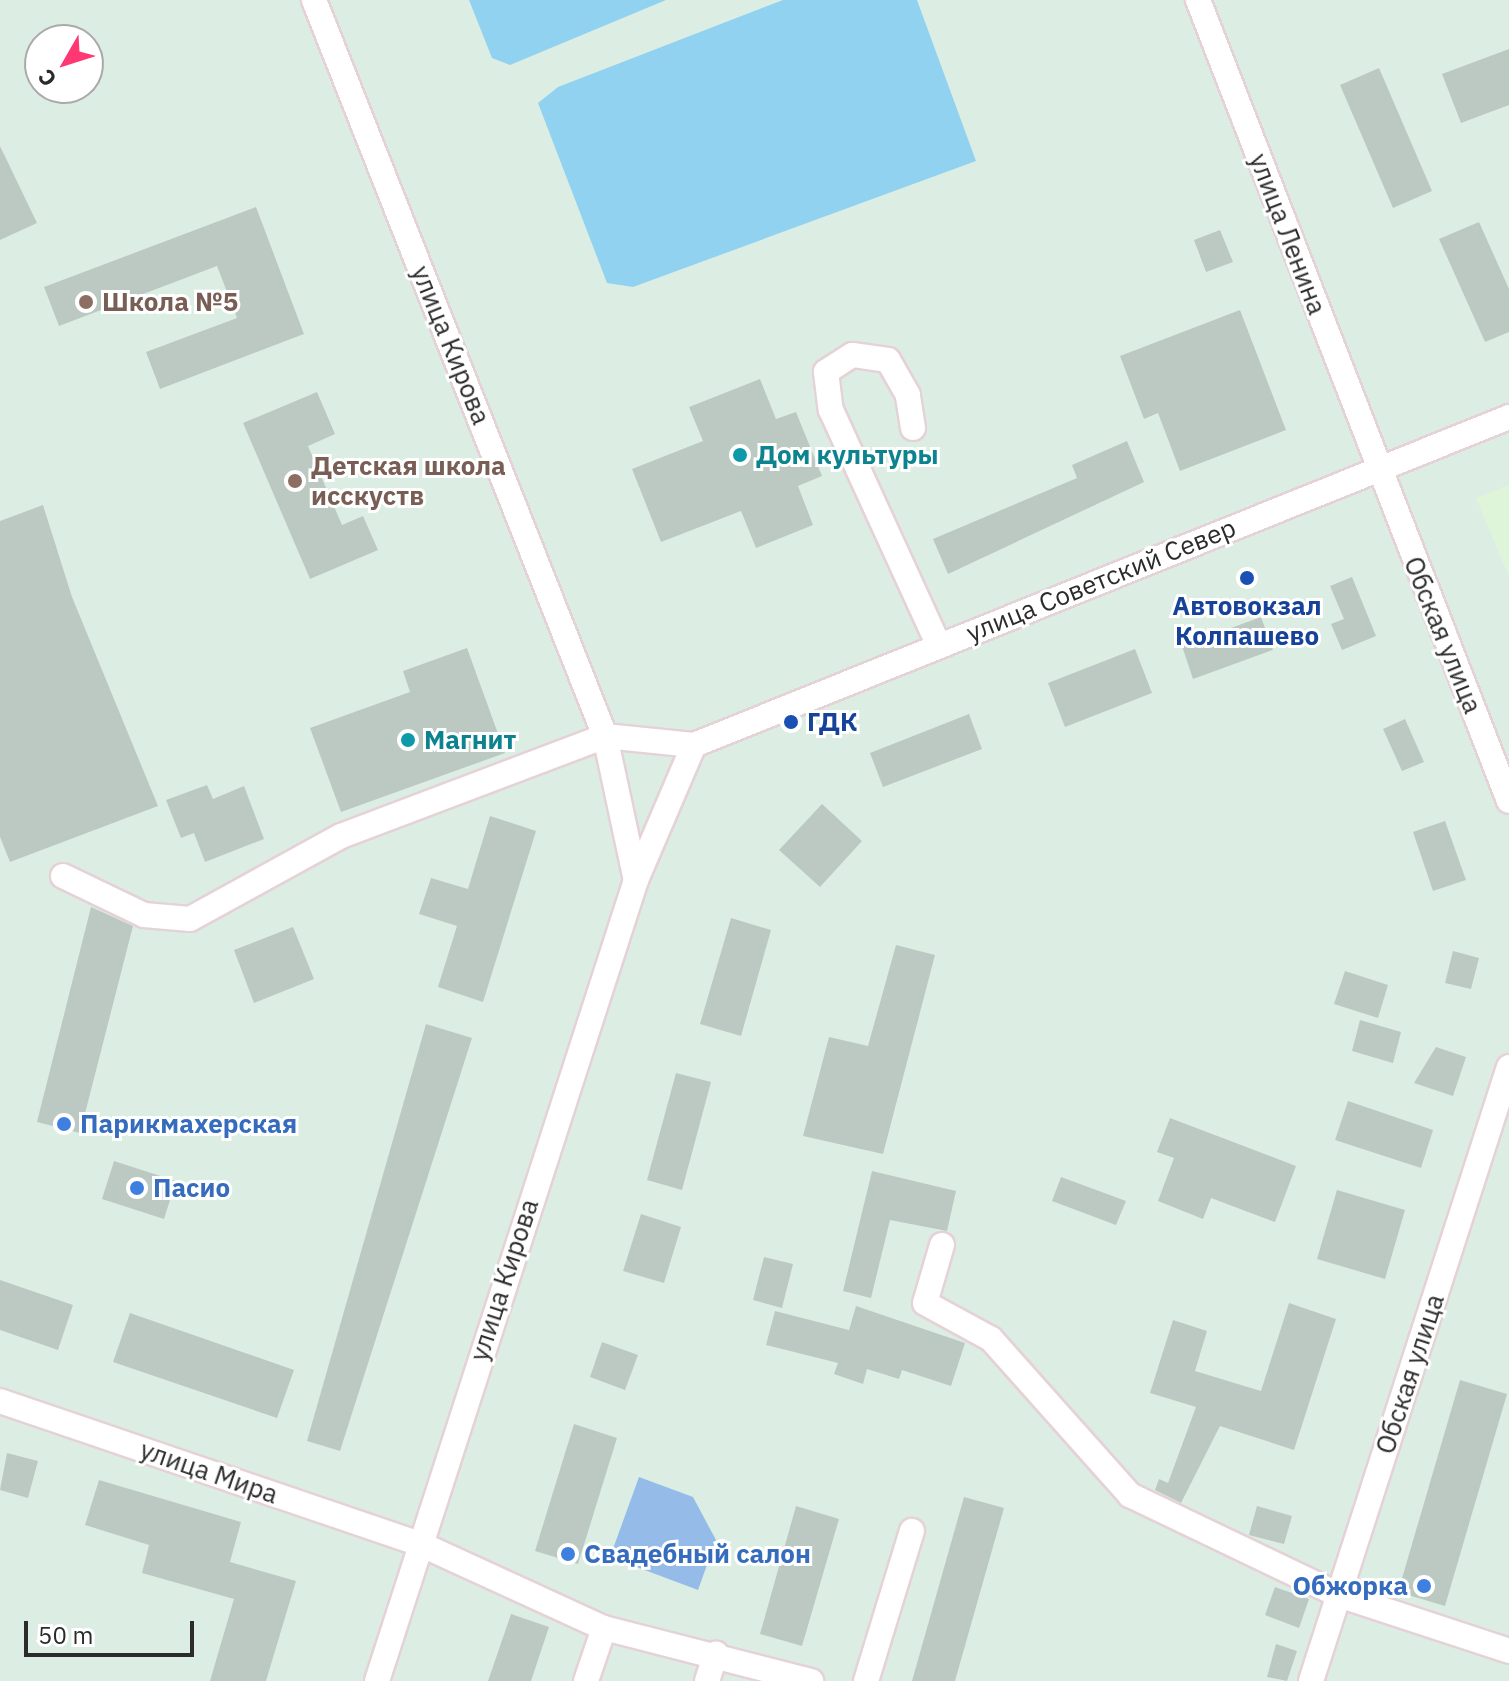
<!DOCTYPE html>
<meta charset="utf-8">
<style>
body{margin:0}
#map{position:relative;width:1509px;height:1681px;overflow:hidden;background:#dceee4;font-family:"IBM Plex Sans",sans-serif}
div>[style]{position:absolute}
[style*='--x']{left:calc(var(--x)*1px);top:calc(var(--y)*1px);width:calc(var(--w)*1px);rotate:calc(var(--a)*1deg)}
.medical>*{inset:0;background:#def5d9}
.green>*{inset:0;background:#95bbe8}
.pitch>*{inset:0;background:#91d2f0}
.building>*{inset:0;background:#bcc9c2}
.roads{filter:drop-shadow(2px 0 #e5d2d7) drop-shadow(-2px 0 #e5d2d7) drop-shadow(0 2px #e5d2d7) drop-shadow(0 -2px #e5d2d7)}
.minor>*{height:24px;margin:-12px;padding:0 12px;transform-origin:12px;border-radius:12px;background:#fff}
.dots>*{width:22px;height:22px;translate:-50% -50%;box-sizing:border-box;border:4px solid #fff;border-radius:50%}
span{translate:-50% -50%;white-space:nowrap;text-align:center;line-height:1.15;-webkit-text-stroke:6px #fff;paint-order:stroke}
.street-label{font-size:26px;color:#2b2b2b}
.education-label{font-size:26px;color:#785e54;font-weight:700}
.left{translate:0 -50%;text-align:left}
.culture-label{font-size:26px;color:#0d838f;font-weight:700}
.transit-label{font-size:26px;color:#164399;font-weight:700}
.shop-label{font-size:26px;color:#366cbe;font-weight:700}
.right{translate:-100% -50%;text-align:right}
.north{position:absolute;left:24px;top:24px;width:80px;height:80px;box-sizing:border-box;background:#fff;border:2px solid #aaa;border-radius:50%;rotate:231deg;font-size:22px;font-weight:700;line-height:32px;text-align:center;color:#2b2b2b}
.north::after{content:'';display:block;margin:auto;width:28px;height:36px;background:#ff3874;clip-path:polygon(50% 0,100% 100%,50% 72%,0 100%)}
.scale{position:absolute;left:24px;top:1621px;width:170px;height:36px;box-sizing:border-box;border:4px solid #2b2b2b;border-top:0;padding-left:10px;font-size:24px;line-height:28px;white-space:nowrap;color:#2b2b2b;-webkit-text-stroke:6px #fff;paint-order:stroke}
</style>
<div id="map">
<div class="medical">
<i style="clip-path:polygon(1509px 485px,1509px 577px,1476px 498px)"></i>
</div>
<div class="green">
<i style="clip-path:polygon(639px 1477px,693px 1497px,716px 1540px,698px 1590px,610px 1557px)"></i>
</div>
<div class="pitch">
<i style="clip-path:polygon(469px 0,666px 0,510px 65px,492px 58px)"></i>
<i style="clip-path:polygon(783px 0,917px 0,976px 161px,633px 287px,607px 283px,538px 103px,558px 87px)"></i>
</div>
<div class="building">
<i style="clip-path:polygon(1509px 49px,1509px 105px,1461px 123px,1442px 74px)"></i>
<i style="clip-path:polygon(1379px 68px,1432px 191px,1393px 208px,1340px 85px)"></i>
<i style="clip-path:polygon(0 146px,37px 223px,0 240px)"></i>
<i style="clip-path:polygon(256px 207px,304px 334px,160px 389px,146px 352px,237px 318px,217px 266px,59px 326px,44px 287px)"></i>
<i style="clip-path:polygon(1479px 222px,1509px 289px,1509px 332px,1485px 342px,1439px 239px)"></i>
<i style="clip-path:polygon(1220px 230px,1233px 262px,1206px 272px,1194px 240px)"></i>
<i style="clip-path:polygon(1240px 310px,1286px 430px,1180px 471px,1158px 413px,1144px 419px,1120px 356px)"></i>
<i style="clip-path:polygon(760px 379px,776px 419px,796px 412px,822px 476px,798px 486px,813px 525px,756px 548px,741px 511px,661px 542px,632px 469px,703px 441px,689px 407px)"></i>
<i style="clip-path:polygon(317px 392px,335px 434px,308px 446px,342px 525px,363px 516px,378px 550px,310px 579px,243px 423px)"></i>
<i style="clip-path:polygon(1127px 441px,1144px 482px,948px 574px,933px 539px,1077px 478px,1072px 465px)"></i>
<i style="clip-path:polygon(43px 505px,72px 597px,158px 806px,10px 862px,0 837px,0 521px)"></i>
<i style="clip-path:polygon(1352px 577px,1376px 636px,1342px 650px,1331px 624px,1344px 619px,1330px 586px)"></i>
<i style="clip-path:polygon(1261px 617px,1273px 650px,1193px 679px,1182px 646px)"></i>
<i style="clip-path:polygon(467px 648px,505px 753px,341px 812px,310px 728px,410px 692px,403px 671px)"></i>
<i style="clip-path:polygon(1135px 649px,1152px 693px,1065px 727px,1048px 683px)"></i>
<i style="clip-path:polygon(969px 714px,982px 749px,883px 787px,870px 753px)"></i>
<i style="clip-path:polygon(1405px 719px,1424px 762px,1402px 771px,1383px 729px)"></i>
<i style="clip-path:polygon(207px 785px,213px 799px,244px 786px,264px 839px,205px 862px,194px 833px,181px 838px,166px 800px)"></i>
<i style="clip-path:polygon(822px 804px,862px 841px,820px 887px,779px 850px)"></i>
<i style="clip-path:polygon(490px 816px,536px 831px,483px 1002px,438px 987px,457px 926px,419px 914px,431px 878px,468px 889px)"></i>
<i style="clip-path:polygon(1445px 821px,1466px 880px,1433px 891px,1413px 832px)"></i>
<i style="clip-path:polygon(91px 907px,133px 926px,80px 1133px,37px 1122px)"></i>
<i style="clip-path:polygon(731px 918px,771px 930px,741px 1036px,700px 1024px)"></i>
<i style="clip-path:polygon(293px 927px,314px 979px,254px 1003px,234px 950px)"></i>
<i style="clip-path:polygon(896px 945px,935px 955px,883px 1154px,803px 1136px,829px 1037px,868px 1046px)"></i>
<i style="clip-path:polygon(1453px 951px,1479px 958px,1471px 989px,1445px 983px)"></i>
<i style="clip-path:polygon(1345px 971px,1388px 985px,1378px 1018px,1334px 1004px)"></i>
<i style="clip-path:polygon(1360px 1020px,1401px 1032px,1393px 1063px,1352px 1051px)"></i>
<i style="clip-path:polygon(426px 1024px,472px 1038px,340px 1451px,307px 1441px)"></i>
<i style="clip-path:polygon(1436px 1047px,1466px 1057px,1453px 1096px,1414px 1083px)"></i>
<i style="clip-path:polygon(676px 1073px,711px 1082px,682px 1190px,647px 1180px)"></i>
<i style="clip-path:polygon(1348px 1101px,1433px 1130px,1421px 1168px,1335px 1140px)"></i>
<i style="clip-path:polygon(1170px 1118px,1296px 1166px,1275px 1222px,1211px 1198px,1203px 1219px,1158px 1201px,1174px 1158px,1157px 1152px)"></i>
<i style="clip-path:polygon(114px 1161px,176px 1181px,164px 1219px,102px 1199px)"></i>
<i style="clip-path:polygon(872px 1171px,956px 1191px,947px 1231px,890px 1220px,871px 1298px,843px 1291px)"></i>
<i style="clip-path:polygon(1061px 1177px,1126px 1201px,1116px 1225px,1052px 1201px)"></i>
<i style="clip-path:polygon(1337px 1190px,1405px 1210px,1385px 1279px,1317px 1259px)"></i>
<i style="clip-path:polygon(641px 1214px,681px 1227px,664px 1283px,623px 1271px)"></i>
<i style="clip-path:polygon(764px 1257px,793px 1264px,782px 1308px,753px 1300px)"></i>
<i style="clip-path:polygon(0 1280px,73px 1305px,58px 1350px,0 1330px)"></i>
<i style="clip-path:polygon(1289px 1303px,1336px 1319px,1294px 1450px,1220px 1426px,1181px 1503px,1155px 1490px,1159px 1479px,1168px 1483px,1196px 1407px,1150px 1393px,1173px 1320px,1207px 1331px,1195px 1371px,1261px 1391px)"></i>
<i style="clip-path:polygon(856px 1306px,965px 1343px,951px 1386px,902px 1370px,899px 1379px,867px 1369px,863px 1384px,834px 1374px,838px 1363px,766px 1345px,775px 1311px,849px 1330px)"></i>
<i style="clip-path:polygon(130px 1313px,294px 1370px,277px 1418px,113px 1362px)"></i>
<i style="clip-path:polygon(602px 1342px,638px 1355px,625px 1390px,590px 1377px)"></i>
<i style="clip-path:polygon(1460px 1380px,1507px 1394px,1445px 1606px,1398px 1592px)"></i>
<i style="clip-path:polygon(574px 1424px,617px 1438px,578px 1564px,535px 1551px)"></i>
<i style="clip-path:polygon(7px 1453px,38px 1461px,28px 1498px,0 1490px)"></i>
<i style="clip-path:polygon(99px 1480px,241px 1522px,230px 1562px,296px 1581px,266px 1681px,210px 1681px,234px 1599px,142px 1573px,149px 1545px,85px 1525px)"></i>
<i style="clip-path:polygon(964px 1497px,1004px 1508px,955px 1681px,912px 1681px)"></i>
<i style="clip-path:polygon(796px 1506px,839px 1519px,802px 1646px,760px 1634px)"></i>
<i style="clip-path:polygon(1257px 1506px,1292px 1516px,1284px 1544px,1249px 1535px)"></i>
<i style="clip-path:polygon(1275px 1587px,1309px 1599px,1299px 1628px,1265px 1615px)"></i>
<i style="clip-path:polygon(511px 1614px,549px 1627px,531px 1681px,488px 1681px)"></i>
<i style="clip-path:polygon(1276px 1644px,1297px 1651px,1287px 1681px,1267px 1677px)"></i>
</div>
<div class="roads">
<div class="minor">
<i style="--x:314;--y:0;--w:791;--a:68.43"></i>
<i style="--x:605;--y:736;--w:147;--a:77.9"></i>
<i style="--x:1198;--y:0;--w:859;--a:68.78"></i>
<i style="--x:913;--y:428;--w:33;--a:-99"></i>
<i style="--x:908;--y:395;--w:40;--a:-119.7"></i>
<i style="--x:888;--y:360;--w:36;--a:-172"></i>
<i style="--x:852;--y:355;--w:31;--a:147"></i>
<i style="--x:826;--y:372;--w:38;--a:83"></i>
<i style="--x:831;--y:410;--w:260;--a:65.4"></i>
<i style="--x:63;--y:876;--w:90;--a:25.7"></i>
<i style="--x:144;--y:915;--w:46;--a:5"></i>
<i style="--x:190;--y:919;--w:172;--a:-28.8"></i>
<i style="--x:341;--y:836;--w:282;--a:-20.7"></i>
<i style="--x:605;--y:736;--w:89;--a:5.8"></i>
<i style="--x:694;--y:745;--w:879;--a:-21.92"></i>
<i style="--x:942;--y:1245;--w:60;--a:106.3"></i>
<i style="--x:925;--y:1303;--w:75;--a:28.6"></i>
<i style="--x:991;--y:1339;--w:209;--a:48.3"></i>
<i style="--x:1130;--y:1495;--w:232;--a:25.6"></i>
<i style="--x:1339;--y:1595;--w:179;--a:18.2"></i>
<i style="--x:0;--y:1401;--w:441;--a:18.8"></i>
<i style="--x:418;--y:1543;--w:205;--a:24.6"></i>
<i style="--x:604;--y:1628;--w:214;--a:14.4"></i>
<i style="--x:377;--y:1681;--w:842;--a:-72.08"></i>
<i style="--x:636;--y:880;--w:147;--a:-66.8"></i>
<i style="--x:586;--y:1681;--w:56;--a:-71.2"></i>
<i style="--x:707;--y:1681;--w:29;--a:-72"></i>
<i style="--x:866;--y:1681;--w:157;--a:-73"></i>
<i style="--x:1311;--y:1681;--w:645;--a:-72.13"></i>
</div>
</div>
<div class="dots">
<i style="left:86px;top:302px;background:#8d6e63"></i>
<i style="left:740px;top:455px;background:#0f9aa8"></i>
<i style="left:295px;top:481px;background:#8d6e63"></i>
<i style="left:1247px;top:578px;background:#1a4fb4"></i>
<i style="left:791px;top:722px;background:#1a4fb4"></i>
<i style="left:408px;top:740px;background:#0f9aa8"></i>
<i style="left:64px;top:1124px;background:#3f7fe0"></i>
<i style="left:137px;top:1188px;background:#3f7fe0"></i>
<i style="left:568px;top:1554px;background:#3f7fe0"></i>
<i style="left:1424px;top:1586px;background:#3f7fe0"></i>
</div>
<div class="street-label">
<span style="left:1288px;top:234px;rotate:69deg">улица Ленина</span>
<span style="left:451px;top:345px;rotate:68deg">улица Кирова</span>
<span style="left:1101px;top:580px;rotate:-22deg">улица Советский Север</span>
<span style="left:1443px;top:635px;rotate:68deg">Обская улица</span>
<span style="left:504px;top:1280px;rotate:-72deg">улица Кирова</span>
<span style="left:1410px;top:1374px;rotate:-72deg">Обская улица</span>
<span style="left:209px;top:1472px;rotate:19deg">улица Мира</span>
</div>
<div class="education-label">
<span class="left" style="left:102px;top:302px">Школа №5</span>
<span class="left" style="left:311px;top:481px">Детская школа<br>исскуств</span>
</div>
<div class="culture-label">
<span class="left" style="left:756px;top:455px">Дом культуры</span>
<span class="left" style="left:424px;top:740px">Магнит</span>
</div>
<div class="transit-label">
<span style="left:1247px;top:621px">Автовокзал<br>Колпашево</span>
<span class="left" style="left:807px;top:722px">ГДК</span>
</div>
<div class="shop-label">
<span class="left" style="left:80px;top:1124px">Парикмахерская</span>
<span class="left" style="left:153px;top:1188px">Пасио</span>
<span class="left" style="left:584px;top:1554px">Свадебный салон</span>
<span class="right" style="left:1408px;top:1586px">Обжорка</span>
</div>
<div class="north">С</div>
<div class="scale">50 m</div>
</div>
